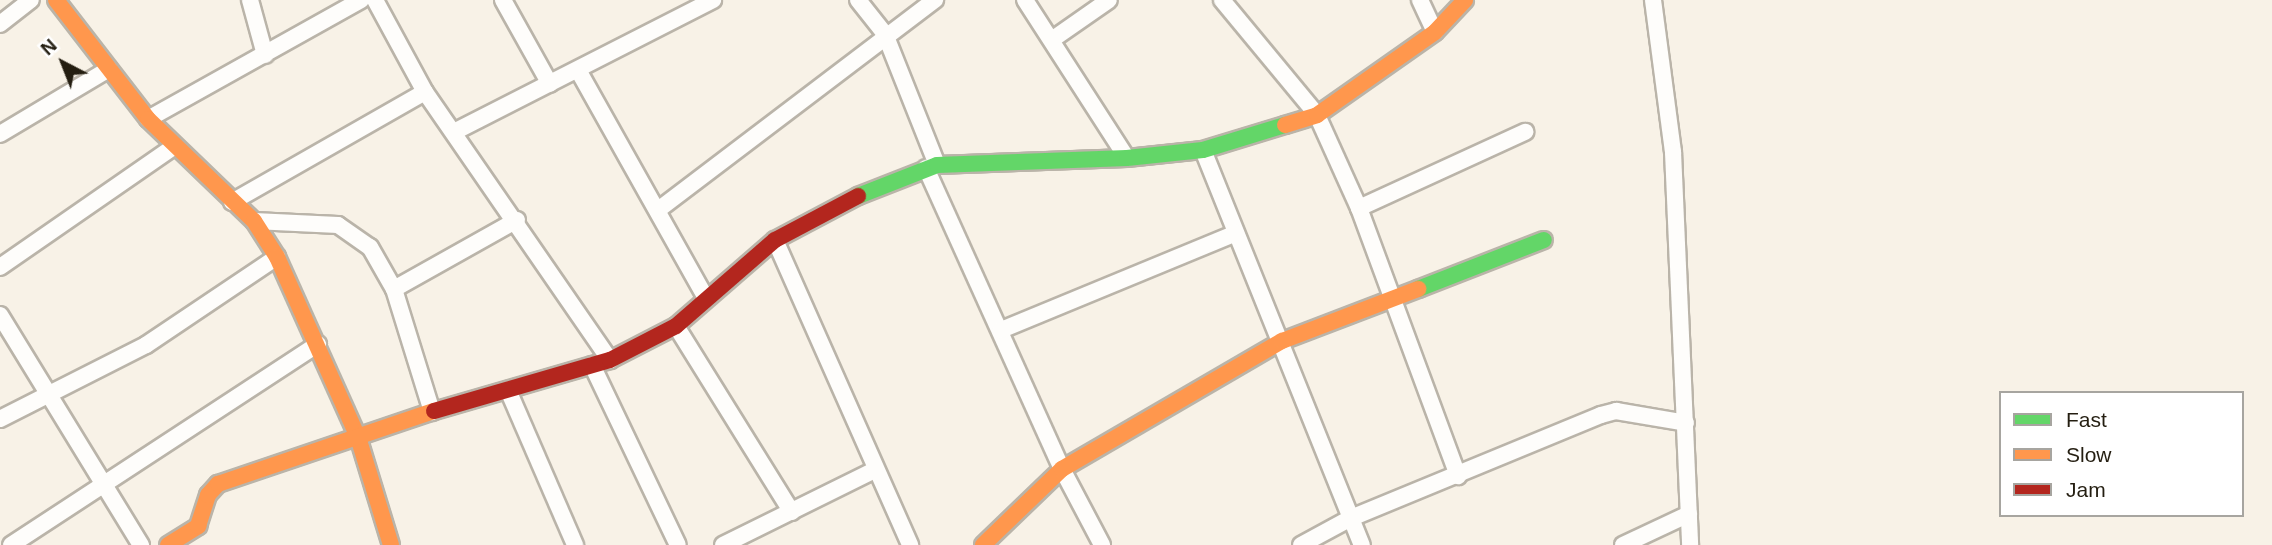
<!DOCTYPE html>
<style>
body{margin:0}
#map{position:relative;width:2272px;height:545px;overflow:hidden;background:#f8f2e7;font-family:Helvetica,sans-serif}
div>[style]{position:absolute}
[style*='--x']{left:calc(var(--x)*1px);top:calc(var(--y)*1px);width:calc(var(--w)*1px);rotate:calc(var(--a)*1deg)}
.roads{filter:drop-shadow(2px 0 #bab4a9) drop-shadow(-2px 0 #bab4a9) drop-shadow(0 2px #bab4a9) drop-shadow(0 -2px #bab4a9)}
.street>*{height:16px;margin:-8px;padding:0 8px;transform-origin:8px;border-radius:8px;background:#fefdfb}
.fast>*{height:16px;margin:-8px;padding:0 8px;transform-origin:8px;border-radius:8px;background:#63d668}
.slow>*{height:16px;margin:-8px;padding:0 8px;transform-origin:8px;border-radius:8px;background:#ff974d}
.jam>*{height:16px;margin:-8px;padding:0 8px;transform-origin:8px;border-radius:8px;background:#b3261e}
span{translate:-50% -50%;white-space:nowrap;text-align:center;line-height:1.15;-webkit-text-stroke:5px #fff;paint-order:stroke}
.legend{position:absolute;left:1999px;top:391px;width:245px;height:126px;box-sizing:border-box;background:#fff;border:2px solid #a7a5a0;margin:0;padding:9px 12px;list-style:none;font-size:21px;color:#241e11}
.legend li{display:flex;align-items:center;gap:14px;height:35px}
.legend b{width:35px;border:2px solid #a7a5a0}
.north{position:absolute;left:28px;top:28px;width:70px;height:70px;-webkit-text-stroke:5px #fff;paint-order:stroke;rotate:318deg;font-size:19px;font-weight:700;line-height:28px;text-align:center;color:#241e11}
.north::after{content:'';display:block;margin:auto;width:24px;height:32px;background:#241e11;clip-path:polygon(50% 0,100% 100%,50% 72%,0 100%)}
</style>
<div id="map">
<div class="roads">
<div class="street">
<i style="--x:250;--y:0;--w:57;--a:74.7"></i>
<i style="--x:375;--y:0;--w:105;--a:61.5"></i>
<i style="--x:425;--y:92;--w:326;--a:55.4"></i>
<i style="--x:503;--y:0;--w:96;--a:60.8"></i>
<i style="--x:858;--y:0;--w:43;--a:51.5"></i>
<i style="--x:885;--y:34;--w:141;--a:68.3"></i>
<i style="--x:1025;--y:0;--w:188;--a:57.2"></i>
<i style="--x:1222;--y:0;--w:149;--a:50.4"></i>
<i style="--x:1317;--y:115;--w:102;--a:65.7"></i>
<i style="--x:1359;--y:208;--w:286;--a:69.7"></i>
<i style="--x:1420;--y:0;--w:35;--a:65"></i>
<i style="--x:1653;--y:0;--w:153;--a:82.5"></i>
<i style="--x:1673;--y:152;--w:393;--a:87.5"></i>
<i style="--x:0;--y:24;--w:39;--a:-38"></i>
<i style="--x:1053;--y:39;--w:68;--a:-34.9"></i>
<i style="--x:578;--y:70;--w:259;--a:60.7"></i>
<i style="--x:148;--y:119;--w:244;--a:-29.2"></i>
<i style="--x:454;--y:132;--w:291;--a:-27"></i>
<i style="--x:0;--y:134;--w:127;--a:-30.8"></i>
<i style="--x:1203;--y:150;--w:426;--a:68.1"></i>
<i style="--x:926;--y:168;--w:330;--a:65.7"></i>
<i style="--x:1062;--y:469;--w:86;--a:62.2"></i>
<i style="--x:232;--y:202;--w:222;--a:-29.7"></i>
<i style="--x:1359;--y:208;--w:183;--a:-24.6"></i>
<i style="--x:658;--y:210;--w:348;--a:-37.2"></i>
<i style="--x:254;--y:221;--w:84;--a:2.7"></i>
<i style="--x:338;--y:225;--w:39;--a:35"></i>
<i style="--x:370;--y:247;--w:48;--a:60.3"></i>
<i style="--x:394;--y:289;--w:129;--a:72.8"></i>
<i style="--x:775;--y:240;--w:334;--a:66.1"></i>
<i style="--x:0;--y:267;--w:211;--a:-34.7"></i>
<i style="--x:394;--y:289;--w:141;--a:-29.3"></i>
<i style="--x:0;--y:315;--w:270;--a:58.5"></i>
<i style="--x:676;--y:326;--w:219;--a:58.1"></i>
<i style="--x:1001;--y:330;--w:254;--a:-22.4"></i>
<i style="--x:592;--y:365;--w:199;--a:64.5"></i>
<i style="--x:508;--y:390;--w:169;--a:66.6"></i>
<i style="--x:0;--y:419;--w:164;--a:-26.9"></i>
<i style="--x:146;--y:345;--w:158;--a:-33.9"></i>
<i style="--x:11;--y:545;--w:367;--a:-33.2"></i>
<i style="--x:723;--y:545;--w:169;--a:-26.3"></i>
<i style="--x:1301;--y:545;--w:57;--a:-28.4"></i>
<i style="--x:1351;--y:518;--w:270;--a:-22.4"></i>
<i style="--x:1601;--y:415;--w:16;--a:-15"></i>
<i style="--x:1616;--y:411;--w:71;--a:9.7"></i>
<i style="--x:1623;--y:545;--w:73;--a:-25.2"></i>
</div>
<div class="fast">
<i style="--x:858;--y:196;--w:85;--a:-21.4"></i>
<i style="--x:937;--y:165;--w:190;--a:-2.1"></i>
<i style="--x:1127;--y:158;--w:76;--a:-6"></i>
<i style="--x:1203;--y:150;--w:86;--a:-17"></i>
<i style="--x:1418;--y:289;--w:135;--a:-21.3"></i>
</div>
<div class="slow">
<i style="--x:56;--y:0;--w:150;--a:52.3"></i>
<i style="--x:148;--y:119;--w:147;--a:43.9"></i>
<i style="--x:254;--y:221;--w:43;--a:57.4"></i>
<i style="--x:277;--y:257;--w:197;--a:65.8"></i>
<i style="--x:358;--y:437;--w:113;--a:73"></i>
<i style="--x:1285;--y:125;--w:34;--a:-17"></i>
<i style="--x:1317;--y:115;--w:144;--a:-35.1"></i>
<i style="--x:1435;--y:32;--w:44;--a:-46.8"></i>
<i style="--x:168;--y:545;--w:36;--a:-32"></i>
<i style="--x:198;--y:526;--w:33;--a:-72"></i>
<i style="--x:208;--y:495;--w:15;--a:-48"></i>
<i style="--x:218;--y:484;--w:228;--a:-18.7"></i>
<i style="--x:983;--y:545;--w:110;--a:-43.9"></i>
<i style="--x:1062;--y:469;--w:255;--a:-30.2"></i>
<i style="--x:1282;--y:341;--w:146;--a:-20.9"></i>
</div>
<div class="jam">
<i style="--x:434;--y:411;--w:183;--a:-16.2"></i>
<i style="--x:610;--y:360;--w:74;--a:-27.3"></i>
<i style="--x:676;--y:326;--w:131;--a:-41"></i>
<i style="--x:775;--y:240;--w:94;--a:-27.9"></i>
</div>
</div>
<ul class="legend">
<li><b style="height:9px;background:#63d668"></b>Fast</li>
<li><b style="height:9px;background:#ff974d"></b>Slow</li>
<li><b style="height:9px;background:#b3261e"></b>Jam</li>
</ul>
<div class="north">N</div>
</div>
